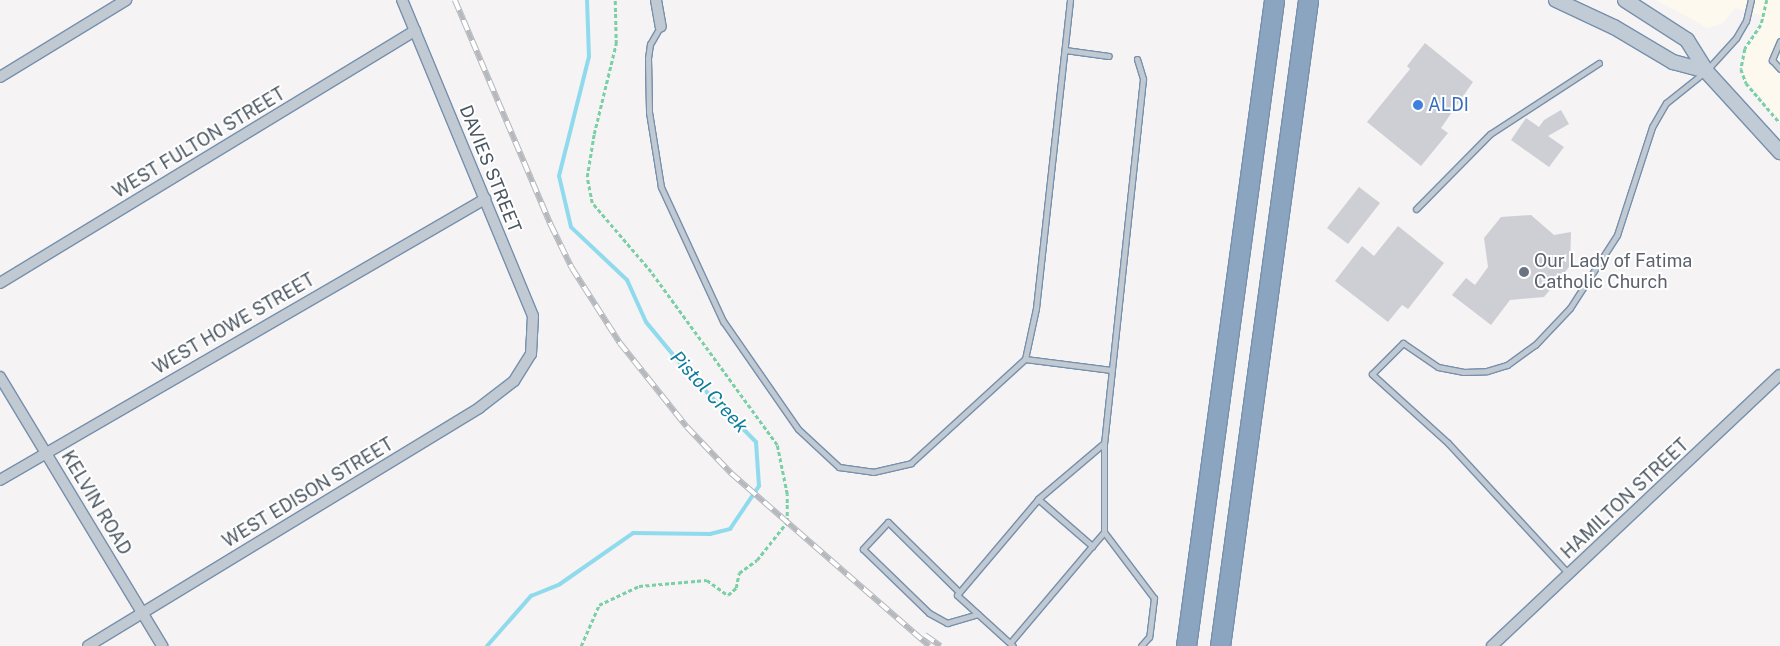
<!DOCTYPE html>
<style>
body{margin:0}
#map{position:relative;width:1780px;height:646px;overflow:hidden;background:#f5f3f3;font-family:"Public Sans",sans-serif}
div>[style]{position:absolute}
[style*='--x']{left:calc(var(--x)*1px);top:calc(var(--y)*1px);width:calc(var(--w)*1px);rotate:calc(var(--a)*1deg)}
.commercial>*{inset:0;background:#fdf9ef}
.stream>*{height:4px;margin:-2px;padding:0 2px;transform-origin:2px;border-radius:2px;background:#90daee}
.building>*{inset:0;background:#cdcfd5}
.path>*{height:2.5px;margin-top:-1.25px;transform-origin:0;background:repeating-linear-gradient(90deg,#7ad0a6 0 4px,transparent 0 6.5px)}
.roads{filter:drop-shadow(1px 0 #7690ad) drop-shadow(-1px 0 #7690ad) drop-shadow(0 1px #7690ad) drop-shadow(0 -1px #7690ad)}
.lane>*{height:5px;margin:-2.5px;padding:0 2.5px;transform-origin:2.5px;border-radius:2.5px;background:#c1cad2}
.street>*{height:10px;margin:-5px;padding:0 5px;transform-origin:5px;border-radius:5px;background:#c1cad2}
.secondary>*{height:14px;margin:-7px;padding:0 7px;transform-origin:7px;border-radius:7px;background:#c1cbd6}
.highway>*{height:19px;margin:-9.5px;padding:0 9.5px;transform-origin:9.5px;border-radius:9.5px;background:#8ba5c1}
.rail>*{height:5.5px;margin-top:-2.75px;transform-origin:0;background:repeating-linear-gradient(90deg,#fff 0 11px,#b5b8bd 0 22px);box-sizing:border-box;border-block:1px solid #b5b8bd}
.dots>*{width:14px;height:14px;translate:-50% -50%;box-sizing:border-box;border:2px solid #fff;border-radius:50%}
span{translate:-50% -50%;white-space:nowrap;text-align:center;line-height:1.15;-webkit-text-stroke:4px #fff;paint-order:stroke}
.shop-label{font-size:18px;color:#366cbe}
.left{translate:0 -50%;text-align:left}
.street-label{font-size:18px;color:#4a5661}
.worship-label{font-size:18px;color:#5b616d}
.water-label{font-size:19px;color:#0c7c9b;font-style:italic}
</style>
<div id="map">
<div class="commercial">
<i style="clip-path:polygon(1656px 0,1780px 0,1780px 121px,1742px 75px,1747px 47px,1760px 31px,1764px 16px,1735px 8px,1723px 23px,1708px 28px)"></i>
</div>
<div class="stream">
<i style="--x:487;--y:646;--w:67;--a:-48.7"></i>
<i style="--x:531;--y:596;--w:31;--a:-22"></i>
<i style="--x:560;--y:584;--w:89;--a:-34.9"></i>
<i style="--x:633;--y:533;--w:77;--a:0.7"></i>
<i style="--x:710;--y:534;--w:21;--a:-14"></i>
<i style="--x:730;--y:529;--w:52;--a:-56"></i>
<i style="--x:759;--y:486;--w:44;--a:-93.9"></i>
<i style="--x:756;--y:442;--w:95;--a:-134.6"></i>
<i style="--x:689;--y:374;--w:67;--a:-129.6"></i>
<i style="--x:646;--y:322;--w:46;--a:-114.3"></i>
<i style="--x:627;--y:280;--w:77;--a:-136.6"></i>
<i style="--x:571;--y:227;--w:52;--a:-103.2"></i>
<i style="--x:559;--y:176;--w:123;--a:-75.9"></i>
<i style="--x:589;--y:57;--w:57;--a:-92"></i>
</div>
<div class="building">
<i style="clip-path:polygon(1425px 43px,1473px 82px,1441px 128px,1448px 133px,1421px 166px,1367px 122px,1410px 69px,1407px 66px)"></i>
<i style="clip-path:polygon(1561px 110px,1569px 124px,1548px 136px,1564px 147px,1549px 167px,1511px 140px,1526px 118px,1539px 127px,1544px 120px)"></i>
<i style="clip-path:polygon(1359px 187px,1380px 203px,1348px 244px,1327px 228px)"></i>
<i style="clip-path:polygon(1531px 215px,1554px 235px,1571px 232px,1570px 266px,1544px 297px,1510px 300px,1491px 325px,1452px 295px,1466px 278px,1475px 285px,1488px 267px,1484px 238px,1501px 217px)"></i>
<i style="clip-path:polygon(1398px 226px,1444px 263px,1408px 309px,1402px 305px,1388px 322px,1335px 281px,1362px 246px,1374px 256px)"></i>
</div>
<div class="path">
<i style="--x:1767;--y:0;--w:26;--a:103"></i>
<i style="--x:1761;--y:25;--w:29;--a:124"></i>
<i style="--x:1745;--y:49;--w:20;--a:101"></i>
<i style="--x:1741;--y:69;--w:15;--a:70"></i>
<i style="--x:1746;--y:83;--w:52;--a:49.6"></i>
<i style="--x:581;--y:646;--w:45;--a:-66.3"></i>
<i style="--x:599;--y:605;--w:44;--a:-25.4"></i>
<i style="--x:639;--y:586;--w:68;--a:-5"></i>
<i style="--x:707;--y:580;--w:26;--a:36"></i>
<i style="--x:728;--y:595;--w:11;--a:-41"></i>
<i style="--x:736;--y:588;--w:15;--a:-79"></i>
<i style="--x:739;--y:573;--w:22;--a:-36"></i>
<i style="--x:757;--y:560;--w:48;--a:-51.7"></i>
<i style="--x:787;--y:522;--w:28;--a:-90"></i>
<i style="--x:787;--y:494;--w:50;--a:-101.5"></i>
<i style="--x:777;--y:445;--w:214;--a:-126.1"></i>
<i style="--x:651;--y:272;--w:91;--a:-130.5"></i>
<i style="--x:592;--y:203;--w:26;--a:-101"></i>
<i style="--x:587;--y:177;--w:44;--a:-80.8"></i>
<i style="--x:594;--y:134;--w:93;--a:-76.3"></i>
<i style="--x:616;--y:44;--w:44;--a:-91.3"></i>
</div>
<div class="roads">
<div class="lane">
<i style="--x:660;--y:27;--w:20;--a:120"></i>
<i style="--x:650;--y:44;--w:14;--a:98"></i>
<i style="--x:648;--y:58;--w:54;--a:88.9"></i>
<i style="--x:649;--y:112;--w:76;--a:80.9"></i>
<i style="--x:661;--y:187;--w:148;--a:65.2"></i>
<i style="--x:723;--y:321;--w:131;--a:55.2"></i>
<i style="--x:798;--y:429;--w:56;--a:42.8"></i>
<i style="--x:839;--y:467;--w:34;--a:8"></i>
<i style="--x:873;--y:472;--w:39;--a:-13"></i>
<i style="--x:911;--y:463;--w:154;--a:-42.4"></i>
<i style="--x:1025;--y:359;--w:52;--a:-77.8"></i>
<i style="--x:1036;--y:308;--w:310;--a:-83.7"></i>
<i style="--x:1780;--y:41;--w:21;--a:113"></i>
<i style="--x:1772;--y:60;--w:12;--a:48"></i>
<i style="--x:1065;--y:50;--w:44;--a:7.8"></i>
<i style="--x:1137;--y:59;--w:21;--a:73"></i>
<i style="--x:1143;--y:79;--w:366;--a:96.1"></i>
<i style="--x:1104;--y:443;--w:89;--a:90"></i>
<i style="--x:1104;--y:532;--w:83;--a:52.9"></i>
<i style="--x:1154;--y:598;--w:39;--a:97"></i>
<i style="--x:1149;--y:637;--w:12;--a:132"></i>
<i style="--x:1416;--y:209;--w:105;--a:-45.4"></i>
<i style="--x:1490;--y:134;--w:130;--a:-33.1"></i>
<i style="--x:1025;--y:359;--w:87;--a:7.3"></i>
<i style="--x:1104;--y:443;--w:87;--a:139.7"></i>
<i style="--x:1038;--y:499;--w:72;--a:41"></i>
<i style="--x:1092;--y:546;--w:18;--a:-49"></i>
<i style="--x:1568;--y:573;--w:177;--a:-132.7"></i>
<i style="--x:1448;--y:443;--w:103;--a:-137.8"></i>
<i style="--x:1372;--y:374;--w:44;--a:-45"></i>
<i style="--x:1403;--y:343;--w:42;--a:34.4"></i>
<i style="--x:1438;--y:367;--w:25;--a:11"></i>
<i style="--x:1463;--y:372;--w:24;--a:-2"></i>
<i style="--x:1487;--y:371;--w:21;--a:-17"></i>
<i style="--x:1507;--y:365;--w:34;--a:-36"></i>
<i style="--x:1535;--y:345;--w:51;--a:-46.6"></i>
<i style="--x:1570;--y:308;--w:87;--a:-57.2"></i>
<i style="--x:1617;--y:235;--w:114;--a:-72"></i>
<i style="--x:1652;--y:127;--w:28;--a:-60"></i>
<i style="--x:1666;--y:103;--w:51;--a:-38.7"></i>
<i style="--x:1706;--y:71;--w:45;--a:-47.7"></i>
<i style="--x:1736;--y:38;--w:20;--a:-60"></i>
<i style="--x:1746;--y:21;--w:22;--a:-77"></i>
<i style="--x:959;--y:592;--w:100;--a:-135.4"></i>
<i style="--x:888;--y:522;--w:37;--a:133"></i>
<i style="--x:863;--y:549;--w:92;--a:44.1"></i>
<i style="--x:929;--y:613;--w:21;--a:29"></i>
<i style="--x:947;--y:623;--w:32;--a:-16"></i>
<i style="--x:1010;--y:643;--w:127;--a:-49.8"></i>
<i style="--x:1013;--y:646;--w:76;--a:-137.7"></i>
<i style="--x:957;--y:595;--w:126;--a:-49.8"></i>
</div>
<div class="street">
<i style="--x:656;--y:0;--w:27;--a:80"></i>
<i style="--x:0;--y:77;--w:148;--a:-31.4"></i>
<i style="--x:0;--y:283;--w:486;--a:-31.3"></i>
<i style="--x:0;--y:377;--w:314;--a:58.9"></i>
<i style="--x:0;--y:480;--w:561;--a:-30.09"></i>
<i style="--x:88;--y:646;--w:458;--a:-31.3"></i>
<i style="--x:479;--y:408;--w:44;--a:-37.6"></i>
<i style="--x:514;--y:381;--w:32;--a:-58"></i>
<i style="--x:531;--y:354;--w:38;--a:-87"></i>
<i style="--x:533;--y:316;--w:342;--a:-112.5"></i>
<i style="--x:1492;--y:646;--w:395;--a:-43.3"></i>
</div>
<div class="secondary">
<i style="--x:1556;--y:0;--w:64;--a:25"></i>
<i style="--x:1614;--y:27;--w:69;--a:30.7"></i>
<i style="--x:1673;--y:62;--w:34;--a:15"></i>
<i style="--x:1625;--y:0;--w:74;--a:32.8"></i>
<i style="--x:1687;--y:40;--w:36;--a:58"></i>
<i style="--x:1706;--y:71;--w:110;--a:47.6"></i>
</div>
<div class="highway">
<i style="--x:1186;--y:646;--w:652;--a:-82.24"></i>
<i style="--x:1220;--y:646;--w:652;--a:-82.24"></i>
</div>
</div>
<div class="rail">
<i style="--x:455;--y:0;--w:245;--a:66.9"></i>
<i style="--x:551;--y:225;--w:48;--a:64"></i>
<i style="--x:572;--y:268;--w:89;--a:57.4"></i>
<i style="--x:620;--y:343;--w:107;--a:51.4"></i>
<i style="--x:687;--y:427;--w:64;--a:46.3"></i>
<i style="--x:731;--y:473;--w:263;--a:41.1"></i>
<i style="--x:925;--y:635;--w:19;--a:35"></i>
</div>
<div class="dots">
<i style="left:1418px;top:105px;background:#3f7fe0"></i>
<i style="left:1524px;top:272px;background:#6b7280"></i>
</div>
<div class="shop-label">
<span class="left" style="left:1428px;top:105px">ALDI</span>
</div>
<div class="street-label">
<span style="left:199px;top:143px;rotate:-31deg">WEST FULTON STREET</span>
<span style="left:490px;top:169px;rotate:68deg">DAVIES STREET</span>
<span style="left:234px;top:324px;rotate:-30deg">WEST HOWE STREET</span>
<span style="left:308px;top:493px;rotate:-31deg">WEST EDISON STREET</span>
<span style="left:1625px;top:499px;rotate:-43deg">HAMILTON STREET</span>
<span style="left:96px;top:503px;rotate:59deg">KELVIN ROAD</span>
</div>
<div class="worship-label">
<span class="left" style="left:1534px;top:272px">Our Lady of Fatima<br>Catholic Church</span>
</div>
<div class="water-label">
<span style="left:709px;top:392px;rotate:47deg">Pistol Creek</span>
</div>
</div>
